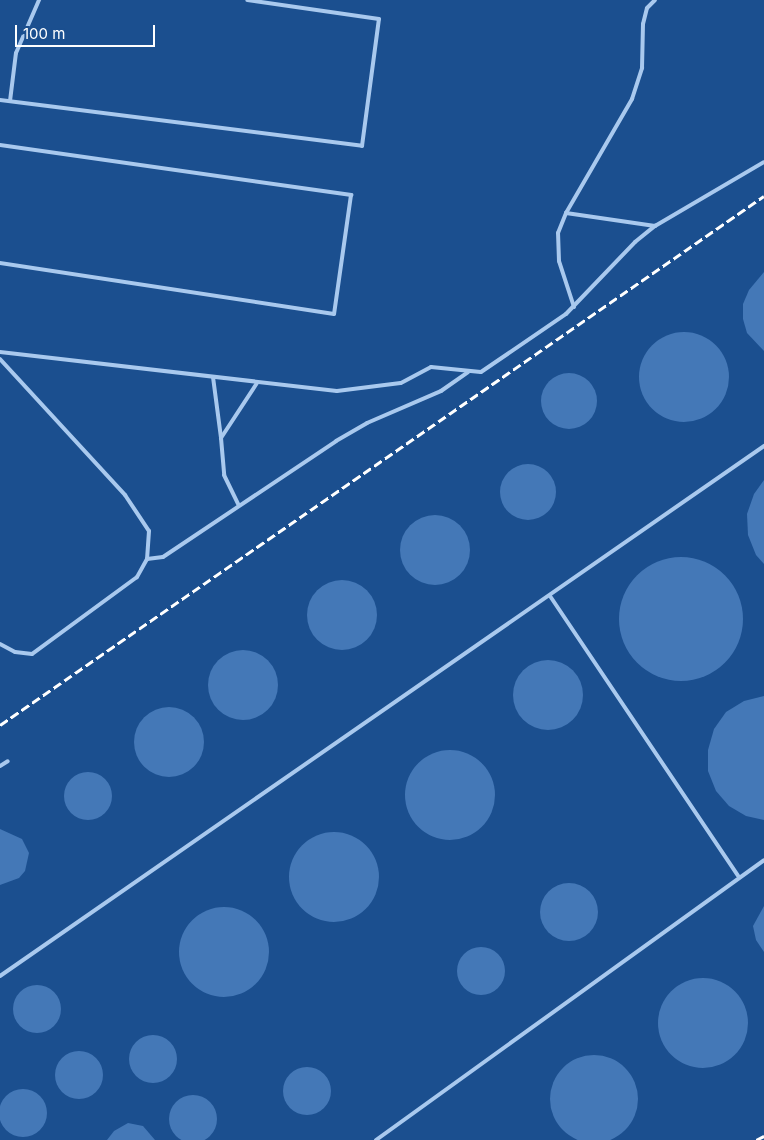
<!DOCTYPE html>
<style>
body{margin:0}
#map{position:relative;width:764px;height:1140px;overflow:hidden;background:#1b4f8f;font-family:Inter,sans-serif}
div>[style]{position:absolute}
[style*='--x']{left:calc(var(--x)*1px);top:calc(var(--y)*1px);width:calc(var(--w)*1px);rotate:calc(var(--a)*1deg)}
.building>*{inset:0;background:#4478b7}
.round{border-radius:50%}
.service>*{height:4px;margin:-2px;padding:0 2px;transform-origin:2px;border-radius:2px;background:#a9c9ee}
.rail>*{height:2.5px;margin-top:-1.25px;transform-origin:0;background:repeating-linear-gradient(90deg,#fff 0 9px,transparent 0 13px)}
span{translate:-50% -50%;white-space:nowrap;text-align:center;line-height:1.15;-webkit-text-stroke:4.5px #1b4f8f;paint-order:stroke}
.scale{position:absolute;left:15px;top:25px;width:140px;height:22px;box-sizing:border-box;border:2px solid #fff;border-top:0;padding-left:6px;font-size:15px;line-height:18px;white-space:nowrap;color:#fff;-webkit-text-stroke:4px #1b4f8f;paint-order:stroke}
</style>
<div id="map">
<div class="building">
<i style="clip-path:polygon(764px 272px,764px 351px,747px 333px,743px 319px,743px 304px,749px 290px)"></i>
<i class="round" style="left:639px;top:332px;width:90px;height:90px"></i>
<i class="round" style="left:541px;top:373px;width:56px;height:56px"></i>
<i class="round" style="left:500px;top:464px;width:56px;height:56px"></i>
<i style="clip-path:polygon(764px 480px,764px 564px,756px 555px,748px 535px,747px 514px,754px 494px)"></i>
<i class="round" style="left:400px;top:515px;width:70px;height:70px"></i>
<i class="round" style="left:619px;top:557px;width:124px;height:124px"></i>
<i class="round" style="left:307px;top:580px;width:70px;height:70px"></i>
<i class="round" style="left:208px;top:650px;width:70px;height:70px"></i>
<i class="round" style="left:513px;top:660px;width:70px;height:70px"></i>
<i style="clip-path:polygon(764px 696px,764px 820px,746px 816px,729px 806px,716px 791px,708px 771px,708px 750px,714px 729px,726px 712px,744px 701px)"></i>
<i class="round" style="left:134px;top:707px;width:70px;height:70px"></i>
<i class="round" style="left:405px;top:750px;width:90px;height:90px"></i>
<i class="round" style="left:64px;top:772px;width:48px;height:48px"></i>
<i style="clip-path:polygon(0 829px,22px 839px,29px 853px,25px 871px,19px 878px,0 885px)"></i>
<i class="round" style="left:289px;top:832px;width:90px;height:90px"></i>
<i class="round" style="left:540px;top:883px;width:58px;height:58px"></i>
<i style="clip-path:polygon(764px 906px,764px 952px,756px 940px,753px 926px)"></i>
<i class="round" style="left:179px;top:907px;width:90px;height:90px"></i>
<i class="round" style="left:457px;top:947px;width:48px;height:48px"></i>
<i class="round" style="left:658px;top:978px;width:90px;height:90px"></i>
<i class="round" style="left:13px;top:985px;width:48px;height:48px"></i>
<i class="round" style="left:129px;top:1035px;width:48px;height:48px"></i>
<i class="round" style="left:55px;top:1051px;width:48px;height:48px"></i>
<i class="round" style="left:550px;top:1055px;width:88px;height:88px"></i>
<i class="round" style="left:283px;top:1067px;width:48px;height:48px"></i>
<i class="round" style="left:-1px;top:1089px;width:48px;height:48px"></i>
<i class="round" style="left:169px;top:1095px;width:48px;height:48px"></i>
<i style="clip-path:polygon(128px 1123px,143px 1126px,155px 1140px,107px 1140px,114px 1131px)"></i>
</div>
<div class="service">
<i style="--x:0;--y:100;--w:365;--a:7.2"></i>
<i style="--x:362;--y:146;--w:128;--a:-82.4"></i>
<i style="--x:379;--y:19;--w:133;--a:-171.8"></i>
<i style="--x:10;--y:101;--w:48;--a:-82.9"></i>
<i style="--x:16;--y:53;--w:58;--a:-66.5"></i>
<i style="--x:0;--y:145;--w:355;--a:8.1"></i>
<i style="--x:351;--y:195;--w:120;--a:98.1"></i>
<i style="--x:334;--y:314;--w:338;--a:-171.3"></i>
<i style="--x:566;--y:213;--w:90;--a:8.3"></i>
<i style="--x:574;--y:307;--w:48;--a:-108.1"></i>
<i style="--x:559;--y:261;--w:28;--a:-92"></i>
<i style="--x:558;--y:233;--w:22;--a:-68"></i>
<i style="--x:566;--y:213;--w:132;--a:-59.9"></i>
<i style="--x:632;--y:99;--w:33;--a:-72"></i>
<i style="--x:642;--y:68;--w:44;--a:-88.7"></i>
<i style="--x:643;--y:24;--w:16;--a:-76"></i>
<i style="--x:647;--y:8;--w:11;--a:-45"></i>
<i style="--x:0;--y:352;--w:339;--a:6.6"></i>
<i style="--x:337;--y:391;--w:64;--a:-7.1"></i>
<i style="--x:401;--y:383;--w:34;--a:-28"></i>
<i style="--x:431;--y:367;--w:50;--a:5.7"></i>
<i style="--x:481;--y:372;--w:103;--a:-34.3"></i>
<i style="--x:566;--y:314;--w:100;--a:-46.2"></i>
<i style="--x:635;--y:242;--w:26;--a:-39"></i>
<i style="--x:655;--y:226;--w:126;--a:-30.4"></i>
<i style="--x:0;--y:359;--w:185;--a:47.4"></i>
<i style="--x:125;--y:495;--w:43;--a:56.3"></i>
<i style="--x:149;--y:531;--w:28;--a:94"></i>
<i style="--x:147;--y:559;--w:21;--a:119"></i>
<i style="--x:137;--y:577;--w:130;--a:143.7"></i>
<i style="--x:32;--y:654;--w:17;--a:-173"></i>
<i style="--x:15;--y:652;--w:17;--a:-152"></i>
<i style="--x:213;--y:377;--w:62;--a:82.5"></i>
<i style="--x:221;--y:438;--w:66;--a:-56.8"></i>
<i style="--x:221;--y:438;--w:37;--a:85"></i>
<i style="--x:224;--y:475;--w:34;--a:64"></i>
<i style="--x:147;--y:559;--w:16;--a:-7"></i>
<i style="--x:163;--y:557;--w:208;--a:-33.8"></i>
<i style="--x:336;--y:441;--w:36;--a:-30"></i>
<i style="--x:367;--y:423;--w:81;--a:-23.4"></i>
<i style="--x:441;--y:391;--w:33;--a:-35"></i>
<i style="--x:550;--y:596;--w:337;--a:56.1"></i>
<i style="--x:0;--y:766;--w:9;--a:-32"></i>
<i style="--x:0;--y:976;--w:930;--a:-34.75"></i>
<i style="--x:376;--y:1140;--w:478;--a:-35.8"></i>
</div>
<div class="rail">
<i style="--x:0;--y:725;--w:929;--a:-34.7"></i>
<i style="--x:756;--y:1140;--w:9;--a:-27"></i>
</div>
<div class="scale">100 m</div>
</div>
